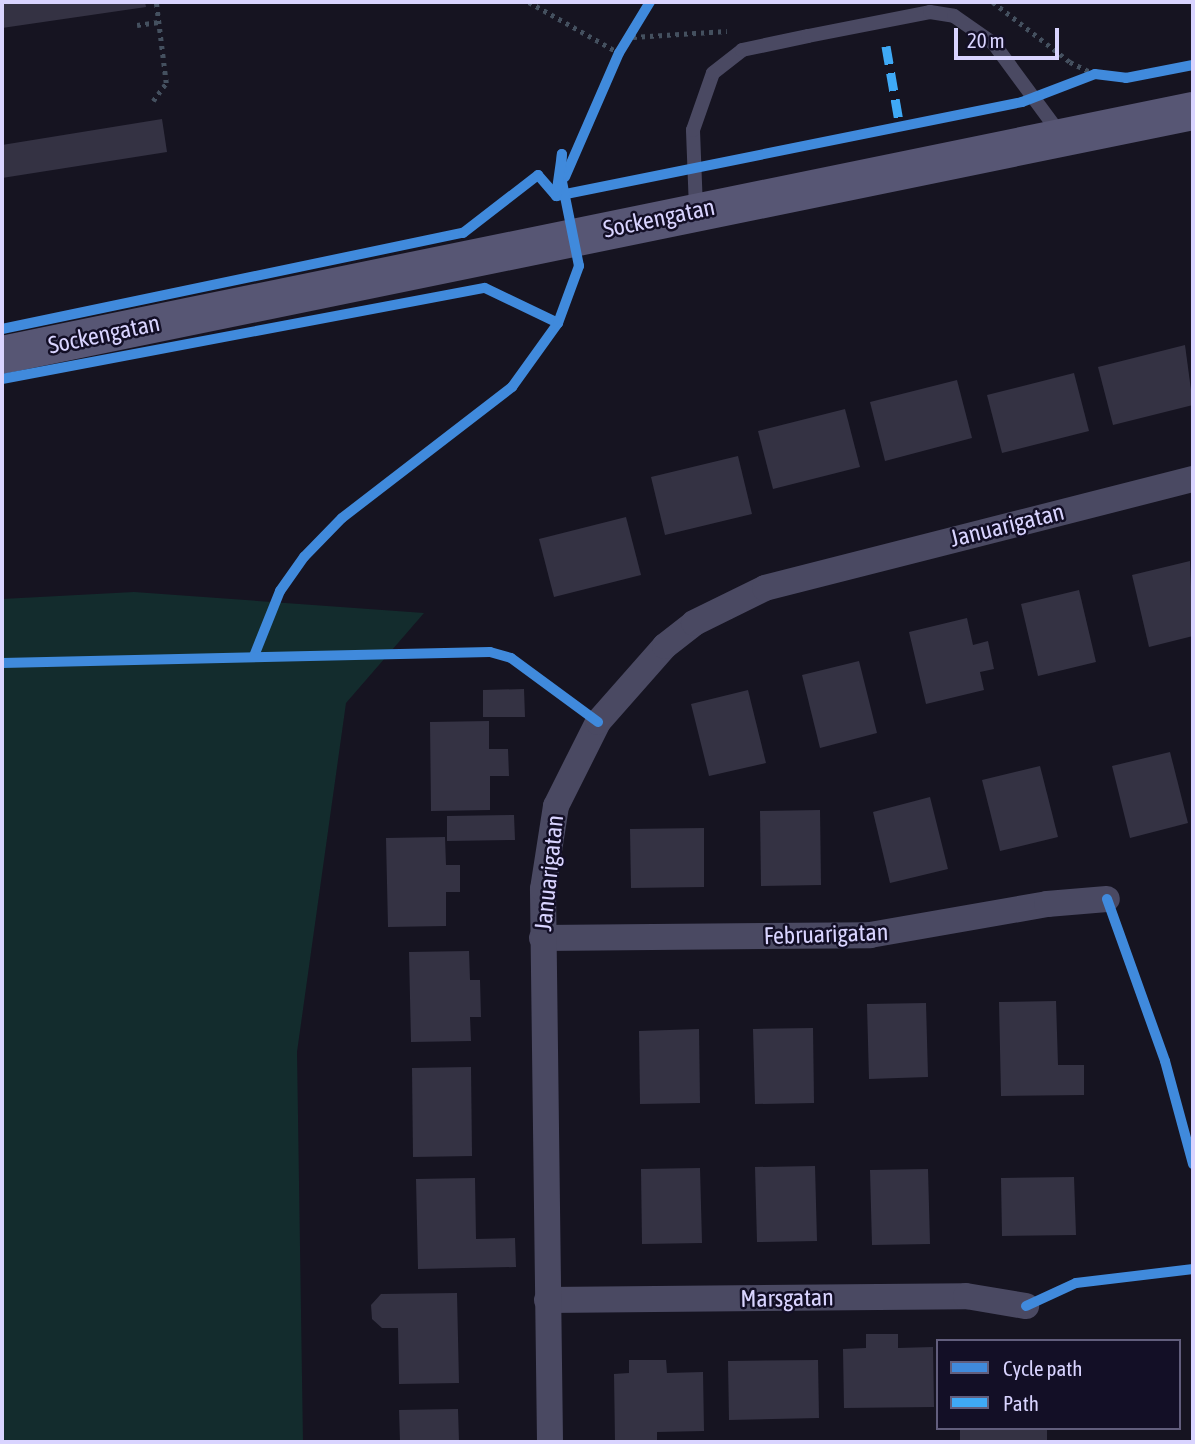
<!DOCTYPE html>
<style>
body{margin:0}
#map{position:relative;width:1195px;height:1444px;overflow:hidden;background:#161421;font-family:"Asap Condensed",sans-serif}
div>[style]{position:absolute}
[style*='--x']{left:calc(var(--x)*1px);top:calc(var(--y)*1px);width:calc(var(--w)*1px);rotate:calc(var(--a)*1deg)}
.green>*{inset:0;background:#132c2d}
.building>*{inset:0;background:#343243}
.path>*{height:4.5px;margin-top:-2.25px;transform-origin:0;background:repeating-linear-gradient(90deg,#44505f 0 3.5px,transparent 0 8.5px)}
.lane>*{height:14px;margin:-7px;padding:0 7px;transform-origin:7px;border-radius:7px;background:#4a4962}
.street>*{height:26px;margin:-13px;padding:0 13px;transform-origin:13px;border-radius:13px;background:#4a4962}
.secondary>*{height:38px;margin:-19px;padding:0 19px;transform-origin:19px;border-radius:19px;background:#575674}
.quiet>*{height:9px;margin-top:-4.5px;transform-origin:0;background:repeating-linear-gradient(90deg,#3fa9f5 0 18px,transparent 0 27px)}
.cycleway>*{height:10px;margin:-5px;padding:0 5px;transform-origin:5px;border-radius:5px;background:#408adc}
span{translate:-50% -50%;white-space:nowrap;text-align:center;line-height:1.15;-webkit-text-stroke:5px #130f26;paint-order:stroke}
.street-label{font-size:24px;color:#d9d4ff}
.frame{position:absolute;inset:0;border:4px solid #d9d4ff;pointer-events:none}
.legend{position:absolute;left:936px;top:1339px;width:245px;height:91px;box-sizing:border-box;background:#130f26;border:2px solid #625e7d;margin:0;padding:9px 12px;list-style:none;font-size:21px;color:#d9d4ff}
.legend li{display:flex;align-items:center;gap:14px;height:35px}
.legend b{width:35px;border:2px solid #625e7d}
.scale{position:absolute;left:954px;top:28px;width:105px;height:32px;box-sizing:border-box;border:4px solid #d9d4ff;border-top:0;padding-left:9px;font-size:21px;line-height:24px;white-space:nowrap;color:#d9d4ff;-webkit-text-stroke:5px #130f26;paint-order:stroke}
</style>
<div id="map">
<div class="green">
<i style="clip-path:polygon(134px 592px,424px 613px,346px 703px,297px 1052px,303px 1442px,2px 1442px,2px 599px)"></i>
</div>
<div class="building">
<i style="clip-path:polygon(2px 2px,145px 2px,146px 7px,2px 28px)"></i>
<i style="clip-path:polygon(162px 119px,167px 152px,2px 178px,2px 145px)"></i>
<i style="clip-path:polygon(1185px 345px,1193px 405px,1113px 425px,1098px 367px)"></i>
<i style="clip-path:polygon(1074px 373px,1089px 431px,1002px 453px,987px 395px)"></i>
<i style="clip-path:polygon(957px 380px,972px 438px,885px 461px,870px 402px)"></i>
<i style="clip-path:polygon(845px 409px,860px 467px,773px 489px,758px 431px)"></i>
<i style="clip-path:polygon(738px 456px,752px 514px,665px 535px,651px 477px)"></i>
<i style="clip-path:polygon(626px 517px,641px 575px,554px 597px,539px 539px)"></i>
<i style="clip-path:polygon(1190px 561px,1193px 636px,1149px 647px,1132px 575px)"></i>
<i style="clip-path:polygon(1079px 590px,1096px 662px,1038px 676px,1021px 604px)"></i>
<i style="clip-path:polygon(967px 618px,973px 645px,988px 641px,994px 669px,980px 672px,984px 690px,926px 704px,909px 632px)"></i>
<i style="clip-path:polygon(859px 661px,877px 733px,820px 748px,802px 675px)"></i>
<i style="clip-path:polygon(524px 689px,525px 717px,483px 717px,483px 690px)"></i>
<i style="clip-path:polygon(748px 690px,766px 763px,709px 776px,691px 704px)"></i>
<i style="clip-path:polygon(489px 721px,489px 749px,508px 749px,509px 776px,490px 776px,490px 810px,431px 811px,430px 722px)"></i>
<i style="clip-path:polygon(1170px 752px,1188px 823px,1130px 838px,1112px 766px)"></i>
<i style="clip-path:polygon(1040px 766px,1058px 837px,1000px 851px,982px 780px)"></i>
<i style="clip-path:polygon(930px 797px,948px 869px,890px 883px,873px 812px)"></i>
<i style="clip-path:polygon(820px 810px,821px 885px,761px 886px,760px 811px)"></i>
<i style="clip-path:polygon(514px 815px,515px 840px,447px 841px,447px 816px)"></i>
<i style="clip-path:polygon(704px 828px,704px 887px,631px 888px,630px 829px)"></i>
<i style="clip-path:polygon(445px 837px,446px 865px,460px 865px,460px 892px,446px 892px,446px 926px,388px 927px,386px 838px)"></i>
<i style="clip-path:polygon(469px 951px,470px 980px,480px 980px,481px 1017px,470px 1017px,471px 1041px,411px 1042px,409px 952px)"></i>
<i style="clip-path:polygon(1056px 1001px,1058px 1065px,1084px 1065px,1084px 1095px,1001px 1096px,999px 1002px)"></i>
<i style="clip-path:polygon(926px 1003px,928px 1077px,869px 1079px,867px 1004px)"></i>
<i style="clip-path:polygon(813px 1028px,814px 1103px,755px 1104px,753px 1029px)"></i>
<i style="clip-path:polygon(699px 1029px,700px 1103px,640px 1104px,639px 1031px)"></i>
<i style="clip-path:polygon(471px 1067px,472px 1156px,413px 1157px,412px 1068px)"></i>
<i style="clip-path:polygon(815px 1166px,817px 1241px,757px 1242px,755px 1167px)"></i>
<i style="clip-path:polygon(700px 1168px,702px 1243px,642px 1244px,641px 1169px)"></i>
<i style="clip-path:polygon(928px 1169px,930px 1244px,872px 1245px,870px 1170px)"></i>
<i style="clip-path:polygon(1074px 1177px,1076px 1235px,1002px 1236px,1001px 1178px)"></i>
<i style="clip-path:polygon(475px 1178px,476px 1239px,515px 1238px,516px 1267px,418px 1269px,416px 1179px)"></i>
<i style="clip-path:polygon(457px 1293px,459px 1383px,399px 1384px,398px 1328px,382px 1328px,372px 1319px,371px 1305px,381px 1294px)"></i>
<i style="clip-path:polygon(866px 1334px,898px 1334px,898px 1348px,933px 1347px,934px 1407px,844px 1408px,843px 1349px,866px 1348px)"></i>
<i style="clip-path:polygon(629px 1360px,666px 1360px,667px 1373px,703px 1372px,704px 1431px,657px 1432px,657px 1442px,615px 1442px,614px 1374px,629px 1373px)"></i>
<i style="clip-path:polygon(818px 1360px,819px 1418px,729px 1420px,728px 1361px)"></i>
<i style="clip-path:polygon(458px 1409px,459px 1442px,400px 1442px,399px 1410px)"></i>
<i style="clip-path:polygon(960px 1428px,1047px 1428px,1047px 1442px,960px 1442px)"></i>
</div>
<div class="path">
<i style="--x:529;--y:2;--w:103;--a:29.5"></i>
<i style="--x:993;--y:2;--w:98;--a:37.9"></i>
<i style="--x:1070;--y:62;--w:28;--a:26"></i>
<i style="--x:137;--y:25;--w:22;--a:-8"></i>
<i style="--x:633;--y:37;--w:94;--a:-3.7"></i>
<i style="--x:153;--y:101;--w:22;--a:-54"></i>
<i style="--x:166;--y:83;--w:82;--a:-97"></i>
</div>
<div class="lane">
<i style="--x:696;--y:209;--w:79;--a:-92.2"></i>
<i style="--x:693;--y:130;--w:60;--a:-70.7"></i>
<i style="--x:713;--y:73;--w:37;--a:-38"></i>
<i style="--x:742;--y:50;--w:67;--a:-12"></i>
<i style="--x:808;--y:36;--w:124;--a:-11.1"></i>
<i style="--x:930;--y:12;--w:24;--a:9"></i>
<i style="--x:954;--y:16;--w:49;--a:35"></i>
<i style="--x:994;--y:44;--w:112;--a:53.7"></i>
</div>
<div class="street">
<i style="--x:542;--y:938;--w:328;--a:-0.5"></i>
<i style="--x:870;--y:935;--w:180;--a:-9.9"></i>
<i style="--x:1047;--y:904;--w:60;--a:-4.8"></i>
<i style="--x:547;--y:1300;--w:419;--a:-0.5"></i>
<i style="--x:966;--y:1296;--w:61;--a:9.5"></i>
<i style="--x:550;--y:1442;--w:553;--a:-90.73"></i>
<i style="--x:543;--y:889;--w:84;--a:-81.1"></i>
<i style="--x:556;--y:806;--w:94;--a:-63.4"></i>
<i style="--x:598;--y:722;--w:101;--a:-48.6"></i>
<i style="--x:665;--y:646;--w:37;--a:-38"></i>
<i style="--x:694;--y:623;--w:79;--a:-26.2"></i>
<i style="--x:765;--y:588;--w:442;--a:-14.3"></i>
</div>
<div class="secondary">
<i style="--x:2;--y:355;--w:1216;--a:-11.58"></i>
</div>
<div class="quiet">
<i style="--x:886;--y:46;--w:82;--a:80.2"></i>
</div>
<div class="cycleway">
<i style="--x:565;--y:177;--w:135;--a:-66.5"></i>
<i style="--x:619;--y:53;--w:60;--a:-58.7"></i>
<i style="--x:556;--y:196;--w:475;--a:-11.4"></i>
<i style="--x:1022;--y:102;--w:78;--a:-21"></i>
<i style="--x:1095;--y:74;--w:31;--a:7"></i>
<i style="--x:1126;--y:78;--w:68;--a:-11"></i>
<i style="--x:2;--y:329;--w:471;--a:-11.8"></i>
<i style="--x:463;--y:233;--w:95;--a:-37.7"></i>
<i style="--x:538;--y:175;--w:28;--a:49"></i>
<i style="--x:2;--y:379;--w:491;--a:-10.7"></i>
<i style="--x:485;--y:288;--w:81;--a:25.6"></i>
<i style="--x:254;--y:656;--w:70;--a:-68.2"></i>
<i style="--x:280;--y:591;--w:42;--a:-54.8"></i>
<i style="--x:304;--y:557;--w:54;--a:-45.7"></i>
<i style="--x:342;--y:518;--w:215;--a:-37.6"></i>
<i style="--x:512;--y:387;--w:79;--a:-54.3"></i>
<i style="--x:558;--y:323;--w:61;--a:-69.8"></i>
<i style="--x:579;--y:266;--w:91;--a:-101.4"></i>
<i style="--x:561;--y:177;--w:23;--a:-88"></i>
<i style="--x:562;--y:154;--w:42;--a:98.1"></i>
<i style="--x:2;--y:663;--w:488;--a:-1.3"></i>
<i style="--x:490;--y:652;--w:22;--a:16"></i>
<i style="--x:511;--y:658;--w:108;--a:36.3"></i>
<i style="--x:1107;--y:899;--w:172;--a:70.3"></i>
<i style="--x:1165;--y:1061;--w:107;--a:74.8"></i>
<i style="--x:1026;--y:1306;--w:55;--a:-24.7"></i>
<i style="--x:1076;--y:1283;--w:118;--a:-6.8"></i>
</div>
<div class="street-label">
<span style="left:659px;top:218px;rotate:-12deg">Sockengatan</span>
<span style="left:104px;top:334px;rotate:-12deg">Sockengatan</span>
<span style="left:1007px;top:525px;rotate:-14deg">Januarigatan</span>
<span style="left:549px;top:873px;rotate:-84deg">Januarigatan</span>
<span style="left:826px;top:934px;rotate:-2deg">Februarigatan</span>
<span style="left:787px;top:1298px;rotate:-1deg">Marsgatan</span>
</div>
<div class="frame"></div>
<ul class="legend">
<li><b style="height:9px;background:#408adc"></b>Cycle path</li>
<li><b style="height:9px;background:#3fa9f5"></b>Path</li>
</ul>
<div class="scale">20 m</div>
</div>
